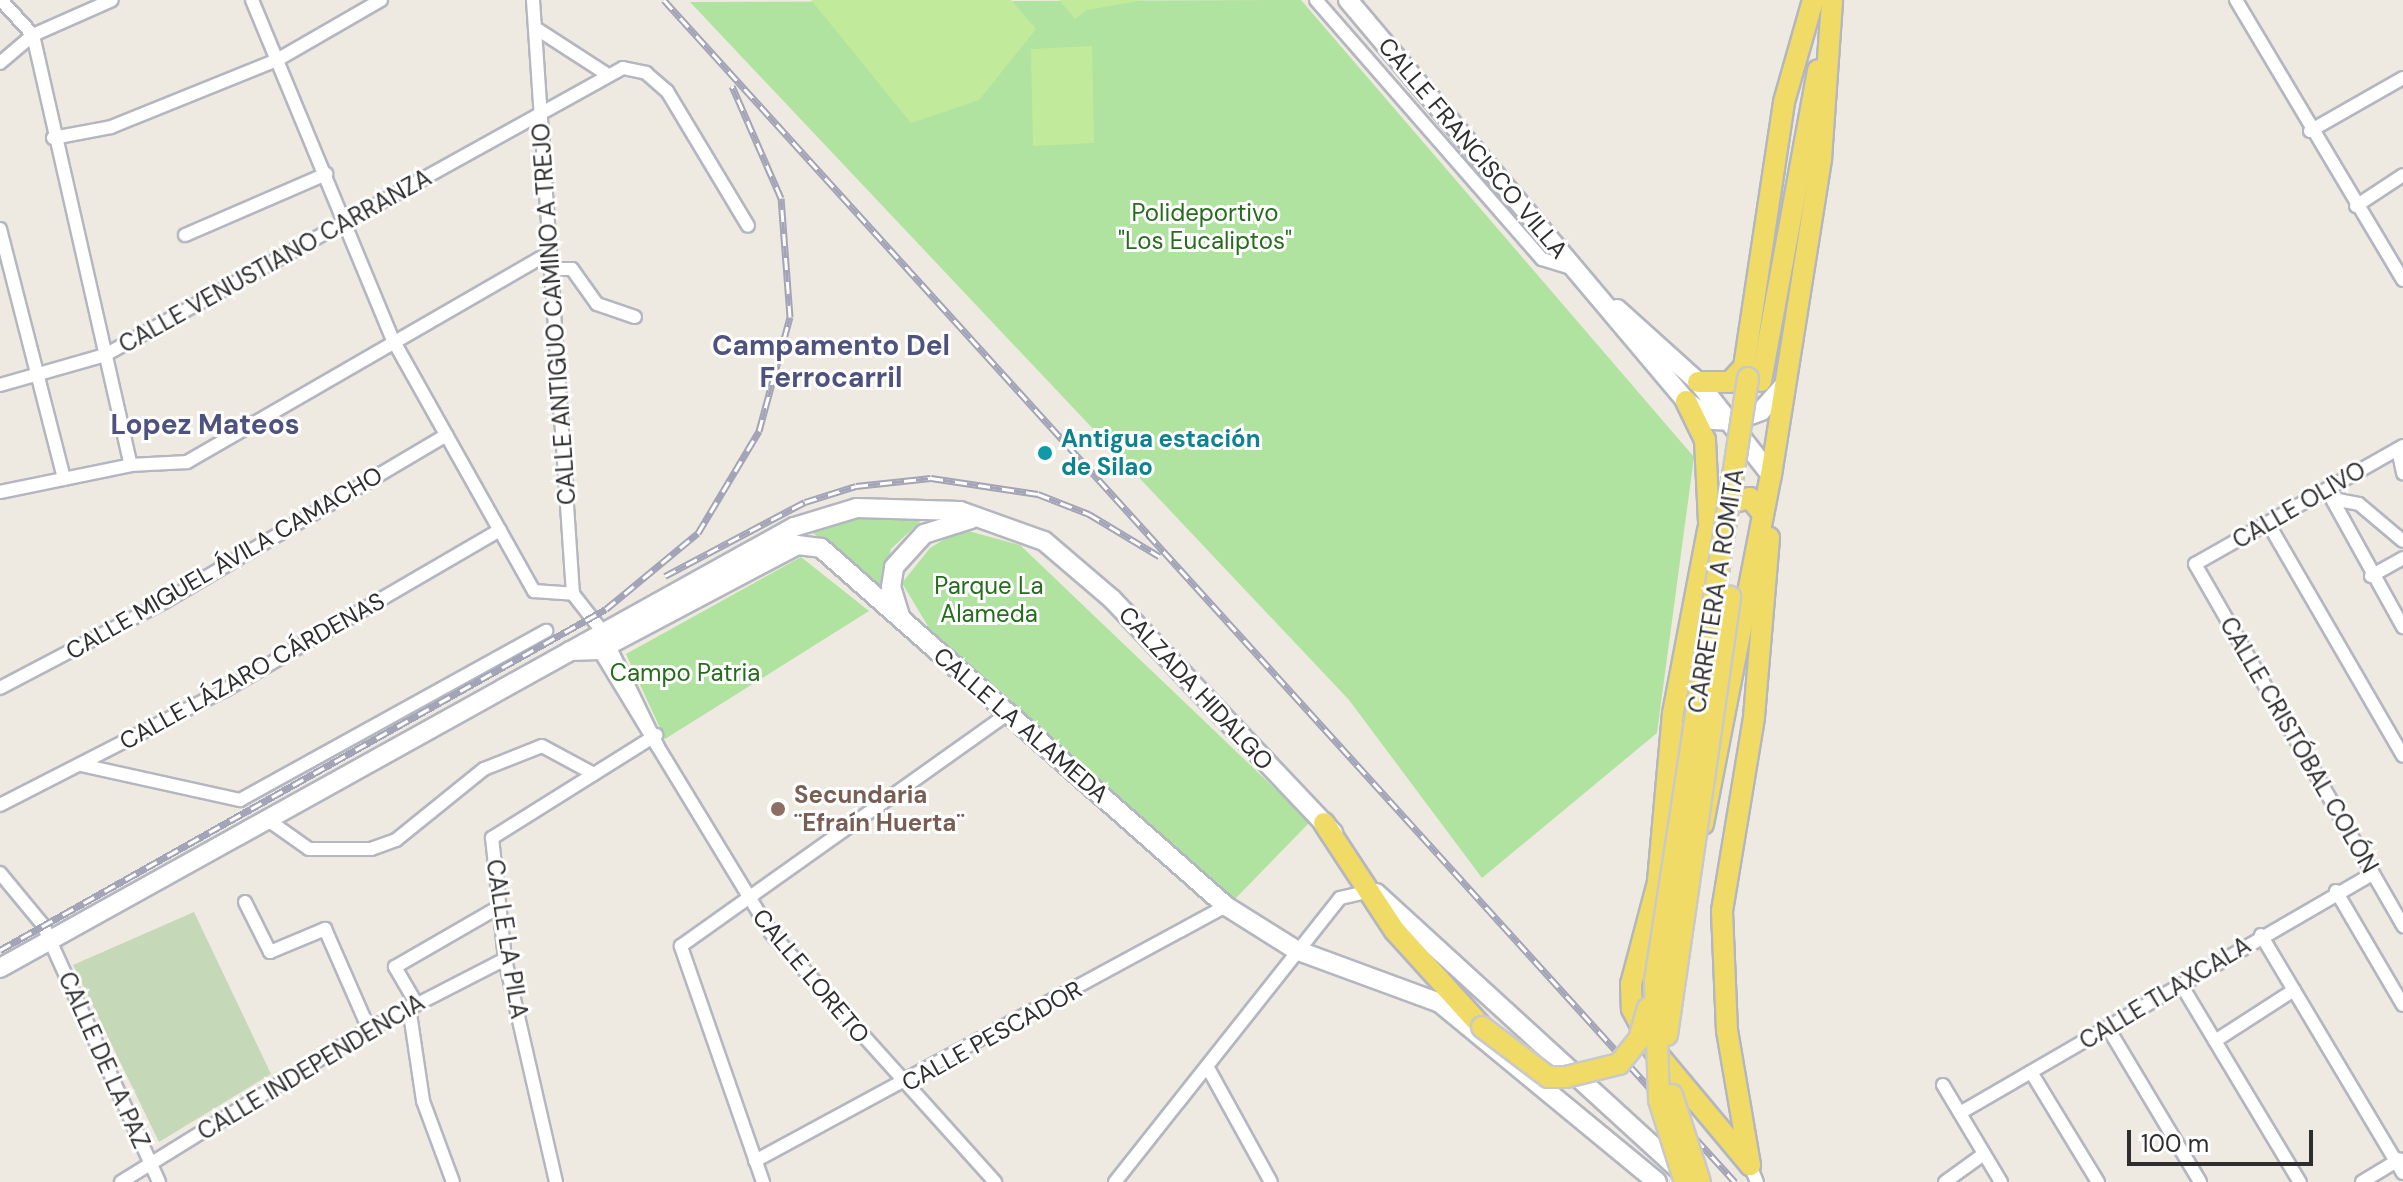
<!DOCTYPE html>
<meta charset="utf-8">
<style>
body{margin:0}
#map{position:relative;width:2403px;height:1182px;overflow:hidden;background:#efeae1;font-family:"DM Sans",sans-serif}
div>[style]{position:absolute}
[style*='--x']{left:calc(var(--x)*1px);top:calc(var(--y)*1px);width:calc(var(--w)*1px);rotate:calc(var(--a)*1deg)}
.green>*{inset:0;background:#b0e39f}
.cemetery>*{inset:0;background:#c5d8b8}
.pitch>*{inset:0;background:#c2ea9b}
.roads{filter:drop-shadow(2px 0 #b4b6c0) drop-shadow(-2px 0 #b4b6c0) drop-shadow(0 2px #b4b6c0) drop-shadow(0 -2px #b4b6c0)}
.street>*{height:12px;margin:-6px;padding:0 6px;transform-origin:6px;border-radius:6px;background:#fff}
.secondary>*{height:18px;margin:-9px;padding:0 9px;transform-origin:9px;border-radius:9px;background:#fff}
.primary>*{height:20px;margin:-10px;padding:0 10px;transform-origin:10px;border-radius:10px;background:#efdb66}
.rail>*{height:7px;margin-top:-3.5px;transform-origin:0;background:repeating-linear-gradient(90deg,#fff 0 12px,#a3a4b7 0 24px);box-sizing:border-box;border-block:2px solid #a3a4b7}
.bridges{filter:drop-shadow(2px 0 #c9c9c9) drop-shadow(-2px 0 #c9c9c9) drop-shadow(0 2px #c9c9c9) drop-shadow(0 -2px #c9c9c9)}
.primary-bridge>*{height:20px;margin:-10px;padding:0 10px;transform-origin:10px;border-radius:10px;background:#efdb66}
.dots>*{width:22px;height:22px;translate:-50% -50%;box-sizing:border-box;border:4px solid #fff;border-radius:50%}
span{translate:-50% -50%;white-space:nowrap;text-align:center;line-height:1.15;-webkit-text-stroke:6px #fff;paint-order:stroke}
.street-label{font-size:24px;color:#2e2e2e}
.park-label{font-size:24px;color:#266c1d}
.culture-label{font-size:24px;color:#0d838f;font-weight:700}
.left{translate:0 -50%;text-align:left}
.education-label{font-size:24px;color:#785e54;font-weight:700}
.quarter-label{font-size:28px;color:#4e527f;font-weight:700}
.scale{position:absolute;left:2127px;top:1130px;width:186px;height:36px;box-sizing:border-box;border:4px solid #2e2e2e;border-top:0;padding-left:10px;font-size:24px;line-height:28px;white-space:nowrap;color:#2e2e2e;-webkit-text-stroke:6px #fff;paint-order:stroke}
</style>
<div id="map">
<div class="green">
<i style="clip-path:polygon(1301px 0,1694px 457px,1657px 733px,1482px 878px,1349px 700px,690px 2px)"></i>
<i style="clip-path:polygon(860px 515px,924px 518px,891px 549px,880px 596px,810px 530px)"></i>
<i style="clip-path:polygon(961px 529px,1020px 545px,1310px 822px,1235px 899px,929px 628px,902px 583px,930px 548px)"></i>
<i style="clip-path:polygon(801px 557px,869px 611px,665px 739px,626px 654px)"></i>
</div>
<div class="cemetery">
<i style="clip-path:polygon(194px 912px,271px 1074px,159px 1142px,73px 965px)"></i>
</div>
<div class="pitch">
<i style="clip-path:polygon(811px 0,1011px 0,1036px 29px,979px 100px,911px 123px)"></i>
<i style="clip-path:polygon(1059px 0,1144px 0,1087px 10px,1075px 19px)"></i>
<i style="clip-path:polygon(1092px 46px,1094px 143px,1033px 146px,1031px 49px)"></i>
</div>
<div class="roads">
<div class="street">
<i style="--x:1;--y:0;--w:47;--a:47.6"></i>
<i style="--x:33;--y:35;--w:441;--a:77.2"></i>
<i style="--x:252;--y:0;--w:368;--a:67.5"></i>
<i style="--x:393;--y:340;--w:288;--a:60.7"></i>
<i style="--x:534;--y:591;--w:39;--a:4"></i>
<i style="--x:533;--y:0;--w:595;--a:86.15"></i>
<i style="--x:573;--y:594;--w:47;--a:51.9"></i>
<i style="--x:602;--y:631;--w:129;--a:64.2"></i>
<i style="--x:1316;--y:0;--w:344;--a:48.9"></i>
<i style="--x:1542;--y:259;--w:34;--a:17"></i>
<i style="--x:2236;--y:0;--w:326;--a:59.2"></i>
<i style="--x:537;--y:29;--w:81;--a:32.9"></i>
<i style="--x:0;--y:63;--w:43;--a:-40.3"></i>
<i style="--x:33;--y:35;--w:86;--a:-23.9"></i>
<i style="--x:2310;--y:131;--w:107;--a:-29.7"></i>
<i style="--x:53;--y:138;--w:59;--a:-10.7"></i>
<i style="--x:111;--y:127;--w:179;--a:-22"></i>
<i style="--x:277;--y:60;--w:120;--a:-30"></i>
<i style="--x:2356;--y:206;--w:56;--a:-33.4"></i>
<i style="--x:0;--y:229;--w:258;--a:75.6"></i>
<i style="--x:185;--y:235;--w:154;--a:-23.4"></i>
<i style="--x:551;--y:269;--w:21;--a:0"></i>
<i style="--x:572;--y:269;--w:43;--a:54.5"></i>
<i style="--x:597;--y:304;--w:40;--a:18.9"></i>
<i style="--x:0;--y:385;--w:109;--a:-15.9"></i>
<i style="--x:105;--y:355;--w:592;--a:-28.99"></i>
<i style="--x:623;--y:68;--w:24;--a:12"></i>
<i style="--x:646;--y:73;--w:28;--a:41"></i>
<i style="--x:667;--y:91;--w:157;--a:59"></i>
<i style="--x:2403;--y:446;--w:239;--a:150.4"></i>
<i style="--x:2195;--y:564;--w:418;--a:60.1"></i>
<i style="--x:2398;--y:449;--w:25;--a:78"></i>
<i style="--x:2327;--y:490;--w:157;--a:61"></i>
<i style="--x:0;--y:492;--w:134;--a:-11.6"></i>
<i style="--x:131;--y:465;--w:56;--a:-3.1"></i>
<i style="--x:187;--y:462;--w:418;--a:-30"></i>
<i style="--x:2333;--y:499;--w:26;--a:11"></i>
<i style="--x:2359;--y:504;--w:57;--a:40.1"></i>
<i style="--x:2268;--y:523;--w:269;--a:59.9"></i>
<i style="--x:2371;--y:576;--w:37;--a:-29"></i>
<i style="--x:596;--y:645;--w:337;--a:58.7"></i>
<i style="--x:771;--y:933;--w:335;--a:48"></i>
<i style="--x:0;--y:688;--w:185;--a:-27.7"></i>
<i style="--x:164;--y:602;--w:328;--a:-30.6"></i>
<i style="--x:81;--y:765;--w:163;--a:12.4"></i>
<i style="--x:240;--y:800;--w:350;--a:-28.9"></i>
<i style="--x:0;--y:805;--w:253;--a:-27.1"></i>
<i style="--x:225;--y:690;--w:318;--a:-30.2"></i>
<i style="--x:268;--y:820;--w:50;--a:35.3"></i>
<i style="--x:309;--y:849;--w:62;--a:0"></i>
<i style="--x:371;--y:849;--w:27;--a:-20"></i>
<i style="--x:396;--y:840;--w:113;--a:-38.9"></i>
<i style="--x:484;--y:769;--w:62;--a:-21.6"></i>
<i style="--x:542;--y:746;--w:59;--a:28.3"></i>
<i style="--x:0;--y:873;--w:67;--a:50.4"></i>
<i style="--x:43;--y:925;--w:282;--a:65.7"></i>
<i style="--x:2336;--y:891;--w:132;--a:59.6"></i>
<i style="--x:245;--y:902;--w:56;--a:63.4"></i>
<i style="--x:270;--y:952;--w:60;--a:-22.7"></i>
<i style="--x:325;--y:929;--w:109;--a:66.3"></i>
<i style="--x:2261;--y:935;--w:277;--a:59.2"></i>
<i style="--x:2182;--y:986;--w:229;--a:59"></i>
<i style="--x:416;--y:1003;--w:42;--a:-120.3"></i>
<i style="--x:395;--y:967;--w:120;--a:-30"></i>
<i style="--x:409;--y:1007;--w:95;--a:81.5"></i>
<i style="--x:423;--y:1101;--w:86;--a:69.7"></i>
<i style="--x:2108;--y:1028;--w:179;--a:59.1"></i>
<i style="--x:2215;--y:1041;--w:94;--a:-32.8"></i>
<i style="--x:1208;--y:1068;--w:130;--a:61.1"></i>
<i style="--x:2031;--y:1072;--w:129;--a:58.7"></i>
<i style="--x:1943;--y:1085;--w:113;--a:59.1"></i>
<i style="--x:1960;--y:1113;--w:476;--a:-30.1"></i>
<i style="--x:755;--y:1161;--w:536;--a:-28.43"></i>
<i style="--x:1750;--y:1165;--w:18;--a:68"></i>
<i style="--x:121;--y:1182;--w:291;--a:-31.7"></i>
<i style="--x:369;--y:1029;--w:153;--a:-27.2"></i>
<i style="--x:556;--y:1182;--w:229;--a:-102.9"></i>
<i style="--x:505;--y:959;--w:122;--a:-96.1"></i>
<i style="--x:492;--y:838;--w:194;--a:-32.1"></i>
<i style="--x:763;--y:1182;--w:250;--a:-109.2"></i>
<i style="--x:681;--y:946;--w:401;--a:-35.4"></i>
<i style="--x:1115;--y:1182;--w:362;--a:-51.6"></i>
<i style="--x:1340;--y:898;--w:28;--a:-13"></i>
<i style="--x:1945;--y:1182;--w:48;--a:-35.7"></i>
<i style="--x:2362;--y:1182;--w:44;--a:-31.2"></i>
</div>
<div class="secondary">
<i style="--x:1348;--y:0;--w:524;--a:49.87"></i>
<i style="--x:1686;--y:401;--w:33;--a:35"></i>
<i style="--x:1713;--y:420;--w:21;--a:3"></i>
<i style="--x:1734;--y:421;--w:29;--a:-20"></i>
<i style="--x:1761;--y:411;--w:36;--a:-48"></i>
<i style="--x:1617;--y:309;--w:109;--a:42"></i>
<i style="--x:1698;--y:382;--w:118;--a:51.9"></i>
<i style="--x:900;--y:616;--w:30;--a:-107"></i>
<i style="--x:891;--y:587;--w:20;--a:-81"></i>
<i style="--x:894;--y:567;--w:45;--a:-47.7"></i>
<i style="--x:924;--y:534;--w:49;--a:-17.7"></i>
<i style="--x:570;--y:651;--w:29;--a:-2"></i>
<i style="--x:599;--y:650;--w:224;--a:-27.9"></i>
<i style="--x:797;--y:545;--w:24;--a:7"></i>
<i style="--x:821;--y:548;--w:541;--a:41.48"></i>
<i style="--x:1226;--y:906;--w:83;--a:32.2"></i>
<i style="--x:1296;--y:950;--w:153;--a:20.2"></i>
<i style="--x:1440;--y:1003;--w:281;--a:39.5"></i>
<i style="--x:1376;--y:893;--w:418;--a:42.4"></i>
<i style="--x:0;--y:968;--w:908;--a:-29.05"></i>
<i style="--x:794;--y:527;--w:66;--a:-16.8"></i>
<i style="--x:857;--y:508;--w:103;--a:1.7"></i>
<i style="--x:960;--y:511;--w:89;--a:19.7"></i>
<i style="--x:1044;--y:541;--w:89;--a:40.5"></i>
<i style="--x:1112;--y:599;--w:322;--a:46.6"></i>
</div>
<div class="primary">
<i style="--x:1761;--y:381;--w:316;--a:-79.6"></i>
<i style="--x:1698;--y:382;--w:32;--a:0"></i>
<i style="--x:1730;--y:382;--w:21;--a:-47"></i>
<i style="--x:1744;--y:367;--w:268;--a:-81.4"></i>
<i style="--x:1784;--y:102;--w:106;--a:-74.1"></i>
<i style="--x:1686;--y:401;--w:43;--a:64"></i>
<i style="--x:1705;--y:440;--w:101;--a:87.2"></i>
<i style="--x:1716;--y:507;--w:35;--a:-15"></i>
<i style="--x:1750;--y:498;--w:19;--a:51"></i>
<i style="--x:1708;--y:530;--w:186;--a:100.8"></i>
<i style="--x:1673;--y:713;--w:170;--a:95.1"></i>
<i style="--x:1658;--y:882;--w:106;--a:104.8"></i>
<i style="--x:1631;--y:984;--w:25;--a:88"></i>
<i style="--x:1632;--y:1009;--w:47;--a:61.8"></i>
<i style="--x:1654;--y:1050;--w:150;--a:50.1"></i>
<i style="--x:1324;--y:823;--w:129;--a:56.7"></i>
<i style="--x:1395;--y:931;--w:130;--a:47.8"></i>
<i style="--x:1703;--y:824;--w:356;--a:-79"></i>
<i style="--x:1771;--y:475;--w:320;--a:-81"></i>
<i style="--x:1821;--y:159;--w:159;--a:-86"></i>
<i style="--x:1750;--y:1165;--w:136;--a:-99.7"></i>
<i style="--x:1727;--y:1031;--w:120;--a:-92.4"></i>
<i style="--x:1722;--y:911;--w:197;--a:-80.6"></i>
<i style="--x:1754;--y:717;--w:180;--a:-85.2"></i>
</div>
</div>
<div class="rail">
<i style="--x:664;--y:0;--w:1595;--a:47.82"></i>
<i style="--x:665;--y:576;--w:158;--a:-27.9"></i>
<i style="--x:805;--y:502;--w:53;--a:-17.4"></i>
<i style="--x:856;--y:486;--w:75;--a:-6.1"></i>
<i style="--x:931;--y:478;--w:108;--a:8.5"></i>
<i style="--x:1038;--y:494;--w:55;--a:21.4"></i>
<i style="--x:1089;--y:514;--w:82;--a:31"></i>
<i style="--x:0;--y:950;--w:695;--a:-29.37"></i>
<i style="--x:606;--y:609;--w:119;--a:-39.6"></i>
<i style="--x:698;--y:533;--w:119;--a:-59.1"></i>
<i style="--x:759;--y:431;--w:118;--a:-74.8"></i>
<i style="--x:790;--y:317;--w:119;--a:-94.3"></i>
<i style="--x:781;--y:198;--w:122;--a:-113.6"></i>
</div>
<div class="bridges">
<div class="primary-bridge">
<i style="--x:1482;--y:1027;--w:83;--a:37.1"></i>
<i style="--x:1548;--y:1077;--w:18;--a:0"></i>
<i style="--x:1566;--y:1077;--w:55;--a:-13.8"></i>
<i style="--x:1619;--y:1064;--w:32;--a:-51"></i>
<i style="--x:1639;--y:1039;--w:32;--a:-74"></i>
<i style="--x:1667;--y:1035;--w:443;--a:-81.8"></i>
<i style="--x:1672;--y:1095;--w:91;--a:72.2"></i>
<i style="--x:1685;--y:1182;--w:86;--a:-107.6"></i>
<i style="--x:1659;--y:1100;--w:119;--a:-91.9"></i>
<i style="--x:1655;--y:981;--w:610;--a:-81.23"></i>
</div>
</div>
<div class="dots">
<i style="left:1045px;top:453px;background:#0f9aa8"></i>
<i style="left:778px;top:809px;background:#8d6e63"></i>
</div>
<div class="street-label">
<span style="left:1473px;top:148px;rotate:50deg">CALLE FRANCISCO VILLA</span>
<span style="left:275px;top:261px;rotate:-29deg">CALLE VENUSTIANO CARRANZA</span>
<span style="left:554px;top:314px;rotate:-94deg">CALLE ANTIGUO CAMINO A TREJO</span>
<span style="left:2299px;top:505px;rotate:-30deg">CALLE OLIVO</span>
<span style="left:224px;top:563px;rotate:-30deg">CALLE MIGUEL ÁVILA CAMACHO</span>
<span style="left:1716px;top:591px;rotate:-81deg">CARRETERA A ROMITA</span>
<span style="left:252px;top:671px;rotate:-29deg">CALLE LÁZARO CÁRDENAS</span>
<span style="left:1196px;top:688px;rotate:47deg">CALZADA HIDALGO</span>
<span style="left:1021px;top:725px;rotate:41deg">CALLE LA ALAMEDA</span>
<span style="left:2299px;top:745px;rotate:60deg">CALLE CRISTÓBAL COLÓN</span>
<span style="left:507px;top:939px;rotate:81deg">CALLE LA PILA</span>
<span style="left:811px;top:976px;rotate:50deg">CALLE LORETO</span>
<span style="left:2165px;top:993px;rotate:-31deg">CALLE TLAXCALA</span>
<span style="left:992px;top:1036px;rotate:-29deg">CALLE PESCADOR</span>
<span style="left:104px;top:1060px;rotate:66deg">CALLE DE LA PAZ</span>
<span style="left:311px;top:1067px;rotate:-31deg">CALLE INDEPENDENCIA</span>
</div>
<div class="park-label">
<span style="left:1205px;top:227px">Polideportivo<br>"Los Eucaliptos"</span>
<span style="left:989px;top:600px">Parque La<br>Alameda</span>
<span style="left:685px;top:673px">Campo Patria</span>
</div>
<div class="culture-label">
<span class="left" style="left:1061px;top:453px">Antigua estación<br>de Silao</span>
</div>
<div class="education-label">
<span class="left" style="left:794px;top:809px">Secundaria<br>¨Efraín Huerta¨</span>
</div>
<div class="quarter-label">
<span style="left:831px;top:362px">Campamento Del<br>Ferrocarril</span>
<span style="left:205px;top:425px">Lopez Mateos</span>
</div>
<div class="scale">100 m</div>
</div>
